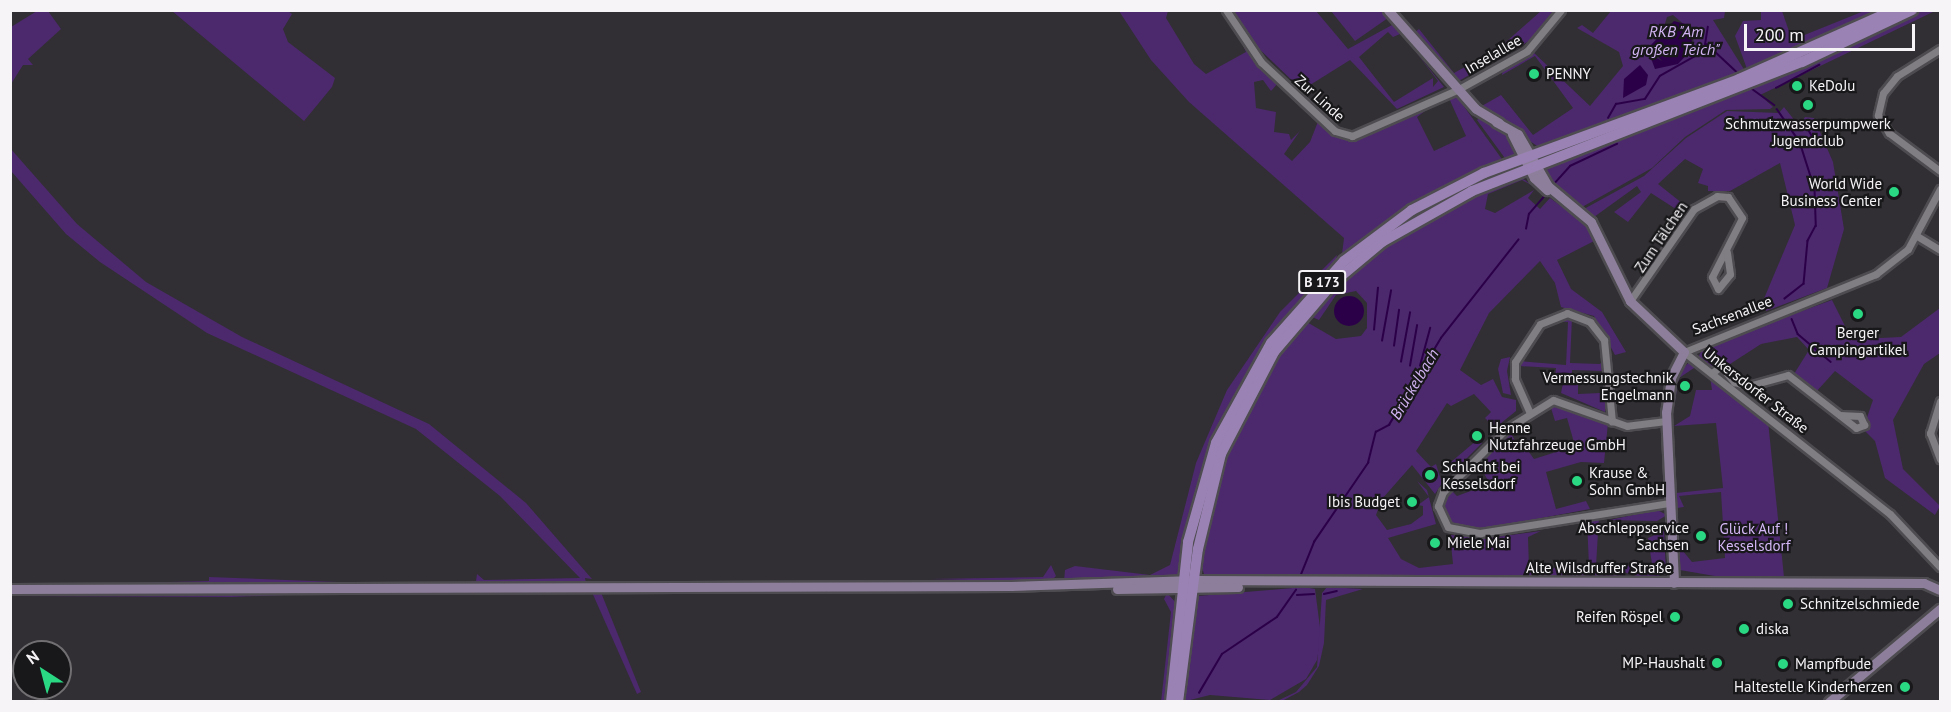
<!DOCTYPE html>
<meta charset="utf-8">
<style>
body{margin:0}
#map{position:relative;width:1951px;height:712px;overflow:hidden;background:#312f33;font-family:"PT Sans",sans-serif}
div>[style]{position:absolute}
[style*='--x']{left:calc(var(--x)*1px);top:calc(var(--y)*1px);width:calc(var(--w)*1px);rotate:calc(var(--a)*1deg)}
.green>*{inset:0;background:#4c286d}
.water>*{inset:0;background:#2c0049}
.round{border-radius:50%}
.stream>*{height:1.5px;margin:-0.75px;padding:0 0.75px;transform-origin:0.75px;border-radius:0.75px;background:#2c0049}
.roads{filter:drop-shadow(2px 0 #4e4c50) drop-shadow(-2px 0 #4e4c50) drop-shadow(0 2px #4e4c50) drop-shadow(0 -2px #4e4c50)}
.street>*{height:7px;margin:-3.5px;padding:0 3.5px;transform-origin:3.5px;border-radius:3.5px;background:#807d83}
.secondary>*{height:9px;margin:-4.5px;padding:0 4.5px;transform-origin:4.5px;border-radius:4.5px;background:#8d7f9b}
.primary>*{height:10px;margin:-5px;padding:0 5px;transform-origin:5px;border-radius:5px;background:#9a82b4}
.dots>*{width:16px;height:16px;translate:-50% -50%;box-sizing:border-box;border:3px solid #181719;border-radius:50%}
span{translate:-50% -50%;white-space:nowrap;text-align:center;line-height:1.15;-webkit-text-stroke:4.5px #181719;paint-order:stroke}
.shield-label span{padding:2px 4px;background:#181719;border:2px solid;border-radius:4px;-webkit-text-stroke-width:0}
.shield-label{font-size:14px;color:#f6f4f7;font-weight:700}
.street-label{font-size:15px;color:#f6f4f7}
.poi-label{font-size:15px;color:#f6f4f7}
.left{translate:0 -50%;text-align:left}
.right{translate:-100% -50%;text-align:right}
.park-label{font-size:15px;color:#d4b7f6}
.water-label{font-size:16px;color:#d1b3f2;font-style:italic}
.frame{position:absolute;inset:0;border:12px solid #f6f4f7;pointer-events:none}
.north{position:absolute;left:12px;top:640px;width:60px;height:60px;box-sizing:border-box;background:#181719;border:2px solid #716f72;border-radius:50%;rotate:324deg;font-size:16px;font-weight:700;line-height:24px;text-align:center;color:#f6f4f7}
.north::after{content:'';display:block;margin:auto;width:21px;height:27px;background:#2ad884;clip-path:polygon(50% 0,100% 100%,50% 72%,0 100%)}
.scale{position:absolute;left:1744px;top:24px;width:171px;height:27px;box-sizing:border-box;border:3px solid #f6f4f7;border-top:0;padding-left:8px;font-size:18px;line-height:21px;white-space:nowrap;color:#f6f4f7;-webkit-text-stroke:4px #181719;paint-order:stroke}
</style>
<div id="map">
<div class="green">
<i style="clip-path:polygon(37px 11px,48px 11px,61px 29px,28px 59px,33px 65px,23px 65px,11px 84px,11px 27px)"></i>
<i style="clip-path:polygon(172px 11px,288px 11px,292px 14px,283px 29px,288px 42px,335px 78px,332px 87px,304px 121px)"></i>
<i style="clip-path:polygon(1119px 11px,1168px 11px,1166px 18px,1194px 64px,1206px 74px,1246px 52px,1242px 43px,1279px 82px,1271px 91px,1263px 80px,1254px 82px,1256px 108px,1276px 112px,1274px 132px,1289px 134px,1291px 140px,1300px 131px,1284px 154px,1292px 161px,1310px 142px,1319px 119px,1342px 137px,1353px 138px,1440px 100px,1417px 117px,1434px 151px,1466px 136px,1448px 96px,1455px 94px,1504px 162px,1465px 178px,1342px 254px,1344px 238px,1189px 102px,1151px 60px)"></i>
<i style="clip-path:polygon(1232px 11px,1316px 11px,1348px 49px,1392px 25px,1400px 34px,1393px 37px,1388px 32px,1359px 57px,1394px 102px,1433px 78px,1433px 87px,1438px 81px,1415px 51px,1444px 87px,1397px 109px,1350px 60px,1302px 90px,1252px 42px)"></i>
<i style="clip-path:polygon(1331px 11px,1381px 11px,1388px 18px,1355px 41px)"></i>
<i style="clip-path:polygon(1393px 11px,1414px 33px,1419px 29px,1454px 73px,1499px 48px,1541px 11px,1553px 11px,1529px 41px,1457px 82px)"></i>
<i style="clip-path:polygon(evenodd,1611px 11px,1725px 11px,1724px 18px,1713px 20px,1745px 71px,1540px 148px,1480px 107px,1501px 95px,1533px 135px,1573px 108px,1535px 56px,1502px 75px,1503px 67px,1532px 51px,1590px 106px,1623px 66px,1619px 52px,1577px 28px,1582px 25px,1593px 33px,1611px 11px,1673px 15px,1694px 33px,1693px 47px,1655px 69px,1653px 57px,1664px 63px,1655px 56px,1667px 17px,1673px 15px)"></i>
<i style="clip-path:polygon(1761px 11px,1782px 11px,1792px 40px,1864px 11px,1886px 11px,1747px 69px,1735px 36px,1743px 21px,1761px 20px)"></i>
<i style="clip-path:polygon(1920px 11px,1935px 11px,1760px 95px,1773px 107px,1770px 109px,1726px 110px,1685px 137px,1652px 168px,1582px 207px,1552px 187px,1545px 172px,1549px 166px,1747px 90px)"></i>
<i style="clip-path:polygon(1784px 107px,1799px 126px,1805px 117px,1814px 118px,1833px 162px,1844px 229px,1827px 288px,1766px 311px,1763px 301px,1795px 225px,1780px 163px,1730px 191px,1708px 191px,1708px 186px,1698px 183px,1703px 169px,1685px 159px,1658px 184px,1687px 207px,1682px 213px,1651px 193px,1628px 222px,1614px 212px,1641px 192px,1637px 186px,1594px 217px,1584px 209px,1644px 176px,1686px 138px,1727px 111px,1779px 113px)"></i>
<i style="clip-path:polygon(1481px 117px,1508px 133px,1518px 150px,1512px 158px,1507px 161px,1477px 120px)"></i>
<i style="clip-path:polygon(10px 148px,77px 224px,146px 282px,242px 337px,429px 424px,526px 503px,592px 579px,585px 578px,586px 583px,11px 586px,209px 581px,209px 577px,364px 583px,469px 582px,476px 581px,477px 574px,484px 580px,580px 578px,500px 496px,416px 429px,207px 333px,100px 262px,66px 234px,11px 171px)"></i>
<i style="clip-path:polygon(1520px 178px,1525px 180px,1531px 185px,1522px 180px,1488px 194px,1485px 209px,1495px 213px,1534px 190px,1528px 198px,1540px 209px,1550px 198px,1584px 223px,1596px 240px,1557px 260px,1571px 289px,1602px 312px,1626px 352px,1615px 355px,1594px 316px,1561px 307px,1555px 283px,1540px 261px,1489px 313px,1460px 370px,1481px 385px,1493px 379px,1502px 397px,1516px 400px,1516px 411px,1495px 428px,1485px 418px,1491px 412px,1474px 394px,1451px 406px,1447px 403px,1416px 451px,1431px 467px,1436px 464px,1442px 483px,1435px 494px,1412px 465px,1382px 499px,1376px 515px,1387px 530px,1411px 524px,1423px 515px,1423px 506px,1418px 505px,1429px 497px,1417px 481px,1427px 490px,1436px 524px,1388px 538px,1401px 559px,1419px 568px,1453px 564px,1450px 535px,1489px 538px,1541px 531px,1528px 537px,1529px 569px,1589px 567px,1587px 519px,1599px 517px,1596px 566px,1603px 574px,1639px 577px,1608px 567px,1652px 564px,1648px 538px,1664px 531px,1666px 572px,1656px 577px,1592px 579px,1204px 574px,1200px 562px,1225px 455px,1273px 359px,1305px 321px,1336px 339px,1361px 336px,1367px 328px,1367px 303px,1356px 291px,1336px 295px,1319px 320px,1310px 316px,1311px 310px,1374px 253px,1454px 203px)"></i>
<i style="clip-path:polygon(1337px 255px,1335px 264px,1270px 338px,1233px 399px,1198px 485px,1179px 573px,1174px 576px,1064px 581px,1065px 570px,1075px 566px,1150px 575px,1170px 565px,1196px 463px,1227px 390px,1280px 312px)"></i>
<i style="clip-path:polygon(1832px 300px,1846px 328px,1860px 339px,1901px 337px,1940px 308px,1940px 353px,1924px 364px,1893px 420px,1903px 469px,1940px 506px,1935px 515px,1885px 478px,1875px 441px,1863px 429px,1873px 400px,1835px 371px,1816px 392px,1794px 374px,1809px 350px,1797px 337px,1761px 344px,1727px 366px,1720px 362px,1711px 368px,1698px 358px,1703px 347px)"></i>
<i style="clip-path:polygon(1572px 318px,1570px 363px,1600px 364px,1604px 359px,1604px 371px,1572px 370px,1572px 382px,1578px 383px,1578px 394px,1600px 393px,1607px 399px,1605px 412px,1561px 393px,1564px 378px,1555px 378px,1556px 368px,1518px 366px,1519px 361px,1566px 365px,1568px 322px,1555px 321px)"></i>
<i style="clip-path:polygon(1510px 357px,1507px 371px,1511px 395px,1503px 393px,1498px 369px,1501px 359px)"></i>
<i style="clip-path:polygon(1689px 362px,1695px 365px,1768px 421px,1784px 577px,1732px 579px,1680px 570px,1678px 545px,1692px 562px,1725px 558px,1721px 492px,1679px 496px,1684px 507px,1677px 508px,1676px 493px,1723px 488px,1716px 423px,1674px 426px,1690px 416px,1696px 390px,1712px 390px,1710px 377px,1697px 366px,1679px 378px,1672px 419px,1676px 377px)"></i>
<i style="clip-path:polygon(1556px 402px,1608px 423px,1604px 463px,1581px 462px,1546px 472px,1556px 509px,1586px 501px,1590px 509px,1483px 529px,1450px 523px,1442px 512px,1445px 495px,1467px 471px,1451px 490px,1457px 496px,1490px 484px,1481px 468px,1472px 466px,1509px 430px,1521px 451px,1526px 448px,1534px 459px,1575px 446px,1567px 418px,1555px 421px,1551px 408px,1545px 410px)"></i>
<i style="clip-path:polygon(1477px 440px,1482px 443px,1453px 472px,1444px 468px)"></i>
<i style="clip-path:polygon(1657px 510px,1667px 515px,1657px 521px,1609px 520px)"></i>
<i style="clip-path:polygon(1051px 565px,1056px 576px,1050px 582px,930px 579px,1043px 577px)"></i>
<i style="clip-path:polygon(1304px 587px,1315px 589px,1321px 635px,1317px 660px,1306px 679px,1270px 700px,1210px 695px,1182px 702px,1198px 596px)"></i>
<i style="clip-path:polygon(1327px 587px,1363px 589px,1326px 600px,1324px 643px,1319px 666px,1307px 685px,1299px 692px,1282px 701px,1277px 701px,1296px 692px,1317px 667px,1322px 593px)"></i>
<i style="clip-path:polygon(413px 590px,232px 597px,11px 596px,11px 593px)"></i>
<i style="clip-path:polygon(591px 590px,600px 590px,641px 692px,637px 694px)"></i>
<i style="clip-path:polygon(1167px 593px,1177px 604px,1168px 701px,1161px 702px,1171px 612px,1164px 599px)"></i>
</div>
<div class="water">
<i style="clip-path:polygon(1674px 21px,1689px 25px,1693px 48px,1678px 64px,1655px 69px,1649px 53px,1662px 61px,1649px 47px)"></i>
<i style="clip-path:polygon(1640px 65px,1648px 75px,1646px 85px,1623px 98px,1624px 79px)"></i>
<i class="round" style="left:1334px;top:296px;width:30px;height:30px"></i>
</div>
<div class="stream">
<i style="--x:1707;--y:44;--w:42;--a:43.1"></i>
<i style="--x:1751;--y:88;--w:29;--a:36"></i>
<i style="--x:1776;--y:88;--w:49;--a:-28.1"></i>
<i style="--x:1777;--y:109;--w:40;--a:55.1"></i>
<i style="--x:1800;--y:142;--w:49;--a:72.3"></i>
<i style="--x:1815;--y:189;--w:37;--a:88"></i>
<i style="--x:1816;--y:226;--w:17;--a:118"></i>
<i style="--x:1808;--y:241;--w:43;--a:95.3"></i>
<i style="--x:1804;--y:284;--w:24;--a:142"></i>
<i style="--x:1608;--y:118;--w:16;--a:-60"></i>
<i style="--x:1616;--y:104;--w:29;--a:-10"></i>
<i style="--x:1645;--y:99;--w:27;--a:-57"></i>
<i style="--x:1660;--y:76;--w:51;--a:-29.6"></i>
<i style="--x:1704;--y:51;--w:24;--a:-81"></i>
<i style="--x:1803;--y:120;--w:20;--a:60"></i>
<i style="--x:1554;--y:184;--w:24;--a:-48"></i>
<i style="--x:1570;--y:166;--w:52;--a:-25.1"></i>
<i style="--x:1526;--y:229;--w:15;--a:-79"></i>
<i style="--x:1529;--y:214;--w:23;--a:-49"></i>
<i style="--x:1792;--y:319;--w:16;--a:68"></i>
<i style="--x:1798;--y:334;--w:43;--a:40.3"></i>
<i style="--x:1374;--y:330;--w:42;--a:-84.6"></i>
<i style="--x:1382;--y:341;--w:51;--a:-79.8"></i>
<i style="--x:1394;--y:346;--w:36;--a:-82"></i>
<i style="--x:1401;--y:362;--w:50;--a:-79.6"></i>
<i style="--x:1410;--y:366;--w:41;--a:-80.1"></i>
<i style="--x:1420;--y:366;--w:39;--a:-75"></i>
<i style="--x:1300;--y:577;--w:38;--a:-68"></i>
<i style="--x:1314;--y:542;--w:96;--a:-55.6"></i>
<i style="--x:1368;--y:463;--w:32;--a:-76"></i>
<i style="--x:1376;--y:432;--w:15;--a:-28"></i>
<i style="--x:1389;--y:425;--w:101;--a:-59.1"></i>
<i style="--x:1441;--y:338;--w:125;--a:-51.8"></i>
<i style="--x:1324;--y:594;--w:13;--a:-13"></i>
<i style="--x:1297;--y:595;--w:17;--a:-3"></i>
<i style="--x:1199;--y:693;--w:45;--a:-59.5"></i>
<i style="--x:1222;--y:654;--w:66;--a:-33.9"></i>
<i style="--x:1277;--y:617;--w:33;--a:-55"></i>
</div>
<div class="roads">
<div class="street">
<i style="--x:1226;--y:10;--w:63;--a:56.1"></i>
<i style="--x:1261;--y:62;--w:101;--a:43"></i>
<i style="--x:1335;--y:131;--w:18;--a:16"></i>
<i style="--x:1352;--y:136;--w:115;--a:-23.7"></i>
<i style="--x:1457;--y:90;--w:80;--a:-29.1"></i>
<i style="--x:1527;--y:51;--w:53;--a:-50.3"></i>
<i style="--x:1940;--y:49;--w:51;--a:147.9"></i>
<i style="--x:1897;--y:76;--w:22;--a:129"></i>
<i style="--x:1883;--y:93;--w:23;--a:103"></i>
<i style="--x:1878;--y:115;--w:21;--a:59"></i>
<i style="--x:1889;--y:133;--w:64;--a:36.7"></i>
<i style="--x:1940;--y:189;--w:68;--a:118.1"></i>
<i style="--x:1908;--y:249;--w:41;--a:142"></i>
<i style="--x:1876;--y:274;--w:207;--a:157.9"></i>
<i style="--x:1684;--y:352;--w:262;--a:38.2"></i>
<i style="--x:1890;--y:514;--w:73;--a:46.7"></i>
<i style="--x:1917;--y:236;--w:27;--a:31"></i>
<i style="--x:1630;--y:301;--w:112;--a:-55.2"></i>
<i style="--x:1694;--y:209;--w:26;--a:-29"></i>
<i style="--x:1717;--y:196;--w:11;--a:5"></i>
<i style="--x:1728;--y:197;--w:25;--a:56"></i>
<i style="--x:1742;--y:218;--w:66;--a:117"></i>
<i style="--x:1712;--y:277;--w:13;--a:63"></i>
<i style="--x:1718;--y:289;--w:19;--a:-51"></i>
<i style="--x:1730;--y:274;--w:22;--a:-98"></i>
<i style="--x:1712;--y:373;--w:11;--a:-38"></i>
<i style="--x:1721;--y:366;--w:21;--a:51"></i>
<i style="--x:1734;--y:382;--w:15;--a:16"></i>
<i style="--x:1748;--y:386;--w:41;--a:-15.4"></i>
<i style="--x:1788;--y:375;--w:86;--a:37.9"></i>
<i style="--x:1856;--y:428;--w:9;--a:-21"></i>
<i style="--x:1864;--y:425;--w:10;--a:-114"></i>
<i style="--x:1860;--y:416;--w:20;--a:-177"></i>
<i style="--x:1940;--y:401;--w:34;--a:107"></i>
<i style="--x:1930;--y:433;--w:28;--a:69"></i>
<i style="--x:1529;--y:411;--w:35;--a:-114"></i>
<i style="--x:1515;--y:379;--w:17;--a:-90"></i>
<i style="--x:1515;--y:362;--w:45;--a:-56.7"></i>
<i style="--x:1540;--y:324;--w:29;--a:-22"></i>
<i style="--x:1567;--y:313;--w:25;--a:21"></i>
<i style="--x:1590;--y:322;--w:23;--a:52"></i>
<i style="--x:1604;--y:340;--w:82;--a:84.4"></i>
<i style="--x:1666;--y:421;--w:39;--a:173"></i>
<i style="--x:1627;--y:426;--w:78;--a:-160.6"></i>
<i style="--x:1553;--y:400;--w:55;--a:148.3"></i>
<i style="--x:1506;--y:429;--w:89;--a:135"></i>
<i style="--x:1443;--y:492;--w:15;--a:110"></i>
<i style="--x:1438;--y:506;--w:23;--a:65"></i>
<i style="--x:1448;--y:527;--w:33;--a:11"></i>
<i style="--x:1480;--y:533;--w:192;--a:-9"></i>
</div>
<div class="secondary">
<i style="--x:1388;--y:10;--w:132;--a:48.4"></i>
<i style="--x:1476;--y:109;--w:27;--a:31"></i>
<i style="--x:1496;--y:122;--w:25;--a:29"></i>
<i style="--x:1518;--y:134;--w:60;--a:60"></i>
<i style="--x:1548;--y:186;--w:56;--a:39.9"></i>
<i style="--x:1591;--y:222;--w:88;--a:63.7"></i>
<i style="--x:1630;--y:301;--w:74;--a:43.4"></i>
<i style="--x:1684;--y:352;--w:29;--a:117"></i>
<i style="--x:1671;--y:378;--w:34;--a:98"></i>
<i style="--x:1666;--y:412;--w:171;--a:87.3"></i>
<i style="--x:1512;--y:134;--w:49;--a:63.4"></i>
<i style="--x:1534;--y:178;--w:18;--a:43"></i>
<i style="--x:10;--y:589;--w:1001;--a:-0.17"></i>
<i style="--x:1011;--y:586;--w:183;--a:-1.9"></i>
<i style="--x:1194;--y:580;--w:730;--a:0.24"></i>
<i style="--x:1924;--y:583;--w:17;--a:24"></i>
<i style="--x:1117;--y:589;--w:121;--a:-0.9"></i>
<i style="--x:1829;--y:702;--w:145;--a:-40"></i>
</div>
<div class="primary">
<i style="--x:1171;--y:702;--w:161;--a:-83.9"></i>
<i style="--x:1188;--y:542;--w:103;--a:-74.2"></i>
<i style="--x:1216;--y:443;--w:114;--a:-61.2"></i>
<i style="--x:1271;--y:343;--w:110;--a:-48.3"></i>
<i style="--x:1344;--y:261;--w:85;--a:-36.9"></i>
<i style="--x:1412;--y:210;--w:81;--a:-27.2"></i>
<i style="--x:1484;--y:173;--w:272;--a:-20.2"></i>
<i style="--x:1739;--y:79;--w:170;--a:-24"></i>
<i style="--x:1178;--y:702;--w:154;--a:-82.6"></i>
<i style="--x:1198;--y:549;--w:98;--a:-76.4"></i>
<i style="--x:1221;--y:454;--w:115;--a:-62.5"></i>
<i style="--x:1274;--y:352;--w:91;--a:-49.5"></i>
<i style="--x:1333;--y:283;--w:64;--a:-39.9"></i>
<i style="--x:1382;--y:242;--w:103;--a:-29.5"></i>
<i style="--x:1472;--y:191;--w:354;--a:-21.4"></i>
<i style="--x:1802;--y:62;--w:122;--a:-25.3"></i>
</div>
</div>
<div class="dots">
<i style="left:1534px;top:74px;background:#2ad884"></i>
<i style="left:1797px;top:86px;background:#2ad884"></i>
<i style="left:1808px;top:105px;background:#2ad884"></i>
<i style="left:1894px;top:192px;background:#2ad884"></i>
<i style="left:1858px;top:314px;background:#2ad884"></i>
<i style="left:1685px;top:386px;background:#2ad884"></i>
<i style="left:1477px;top:436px;background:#2ad884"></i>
<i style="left:1430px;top:475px;background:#2ad884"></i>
<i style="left:1577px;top:481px;background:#2ad884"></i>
<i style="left:1412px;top:502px;background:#2ad884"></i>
<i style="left:1701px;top:536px;background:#2ad884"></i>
<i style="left:1435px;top:543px;background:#2ad884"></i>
<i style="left:1788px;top:604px;background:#2ad884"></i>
<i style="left:1675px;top:617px;background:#2ad884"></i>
<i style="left:1744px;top:629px;background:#2ad884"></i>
<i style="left:1717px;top:663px;background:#2ad884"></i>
<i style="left:1783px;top:664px;background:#2ad884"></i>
<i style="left:1905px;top:687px;background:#2ad884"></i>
</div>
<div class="shield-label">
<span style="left:1322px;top:282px">B 173</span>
</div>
<div class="street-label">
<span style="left:1493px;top:54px;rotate:-30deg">Inselallee</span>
<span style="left:1320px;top:98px;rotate:42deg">Zur Linde</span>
<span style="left:1661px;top:237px;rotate:-56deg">Zum Tälchen</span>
<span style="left:1732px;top:315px;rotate:-21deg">Sachsenallee</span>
<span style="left:1756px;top:390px;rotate:38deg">Unkersdorfer Straße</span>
<span style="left:1599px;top:568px">Alte Wilsdruffer Straße</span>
</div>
<div class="poi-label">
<span class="left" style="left:1546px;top:74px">PENNY</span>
<span class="left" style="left:1809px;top:86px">KeDoJu</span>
<span style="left:1808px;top:132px">Schmutzwasserpumpwerk<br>Jugendclub</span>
<span class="right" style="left:1882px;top:192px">World Wide<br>Business Center</span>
<span style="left:1858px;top:341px">Berger<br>Campingartikel</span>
<span class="right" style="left:1673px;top:386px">Vermessungstechnik<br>Engelmann</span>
<span class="left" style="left:1489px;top:436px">Henne<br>Nutzfahrzeuge GmbH</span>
<span class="left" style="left:1442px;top:475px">Schlacht bei<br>Kesselsdorf</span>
<span class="left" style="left:1589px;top:481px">Krause &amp;<br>Sohn GmbH</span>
<span class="right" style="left:1400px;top:502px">Ibis Budget</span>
<span class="right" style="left:1689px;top:536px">Abschleppservice<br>Sachsen</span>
<span class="left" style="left:1447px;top:543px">Miele Mai</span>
<span class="left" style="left:1800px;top:604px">Schnitzelschmiede</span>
<span class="right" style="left:1663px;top:617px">Reifen Röspel</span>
<span class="left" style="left:1756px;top:629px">diska</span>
<span class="right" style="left:1705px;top:663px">MP-Haushalt</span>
<span class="left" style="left:1795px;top:664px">Mampfbude</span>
<span class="right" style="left:1893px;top:687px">Haltestelle Kinderherzen</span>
</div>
<div class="park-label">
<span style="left:1754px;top:537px">Glück Auf !<br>Kesselsdorf</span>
</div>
<div class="water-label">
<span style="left:1676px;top:40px">RKB "Am<br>großen Teich"</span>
<span style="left:1414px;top:384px;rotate:-59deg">Brückelbach</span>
</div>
<div class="frame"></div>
<div class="north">N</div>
<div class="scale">200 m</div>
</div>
